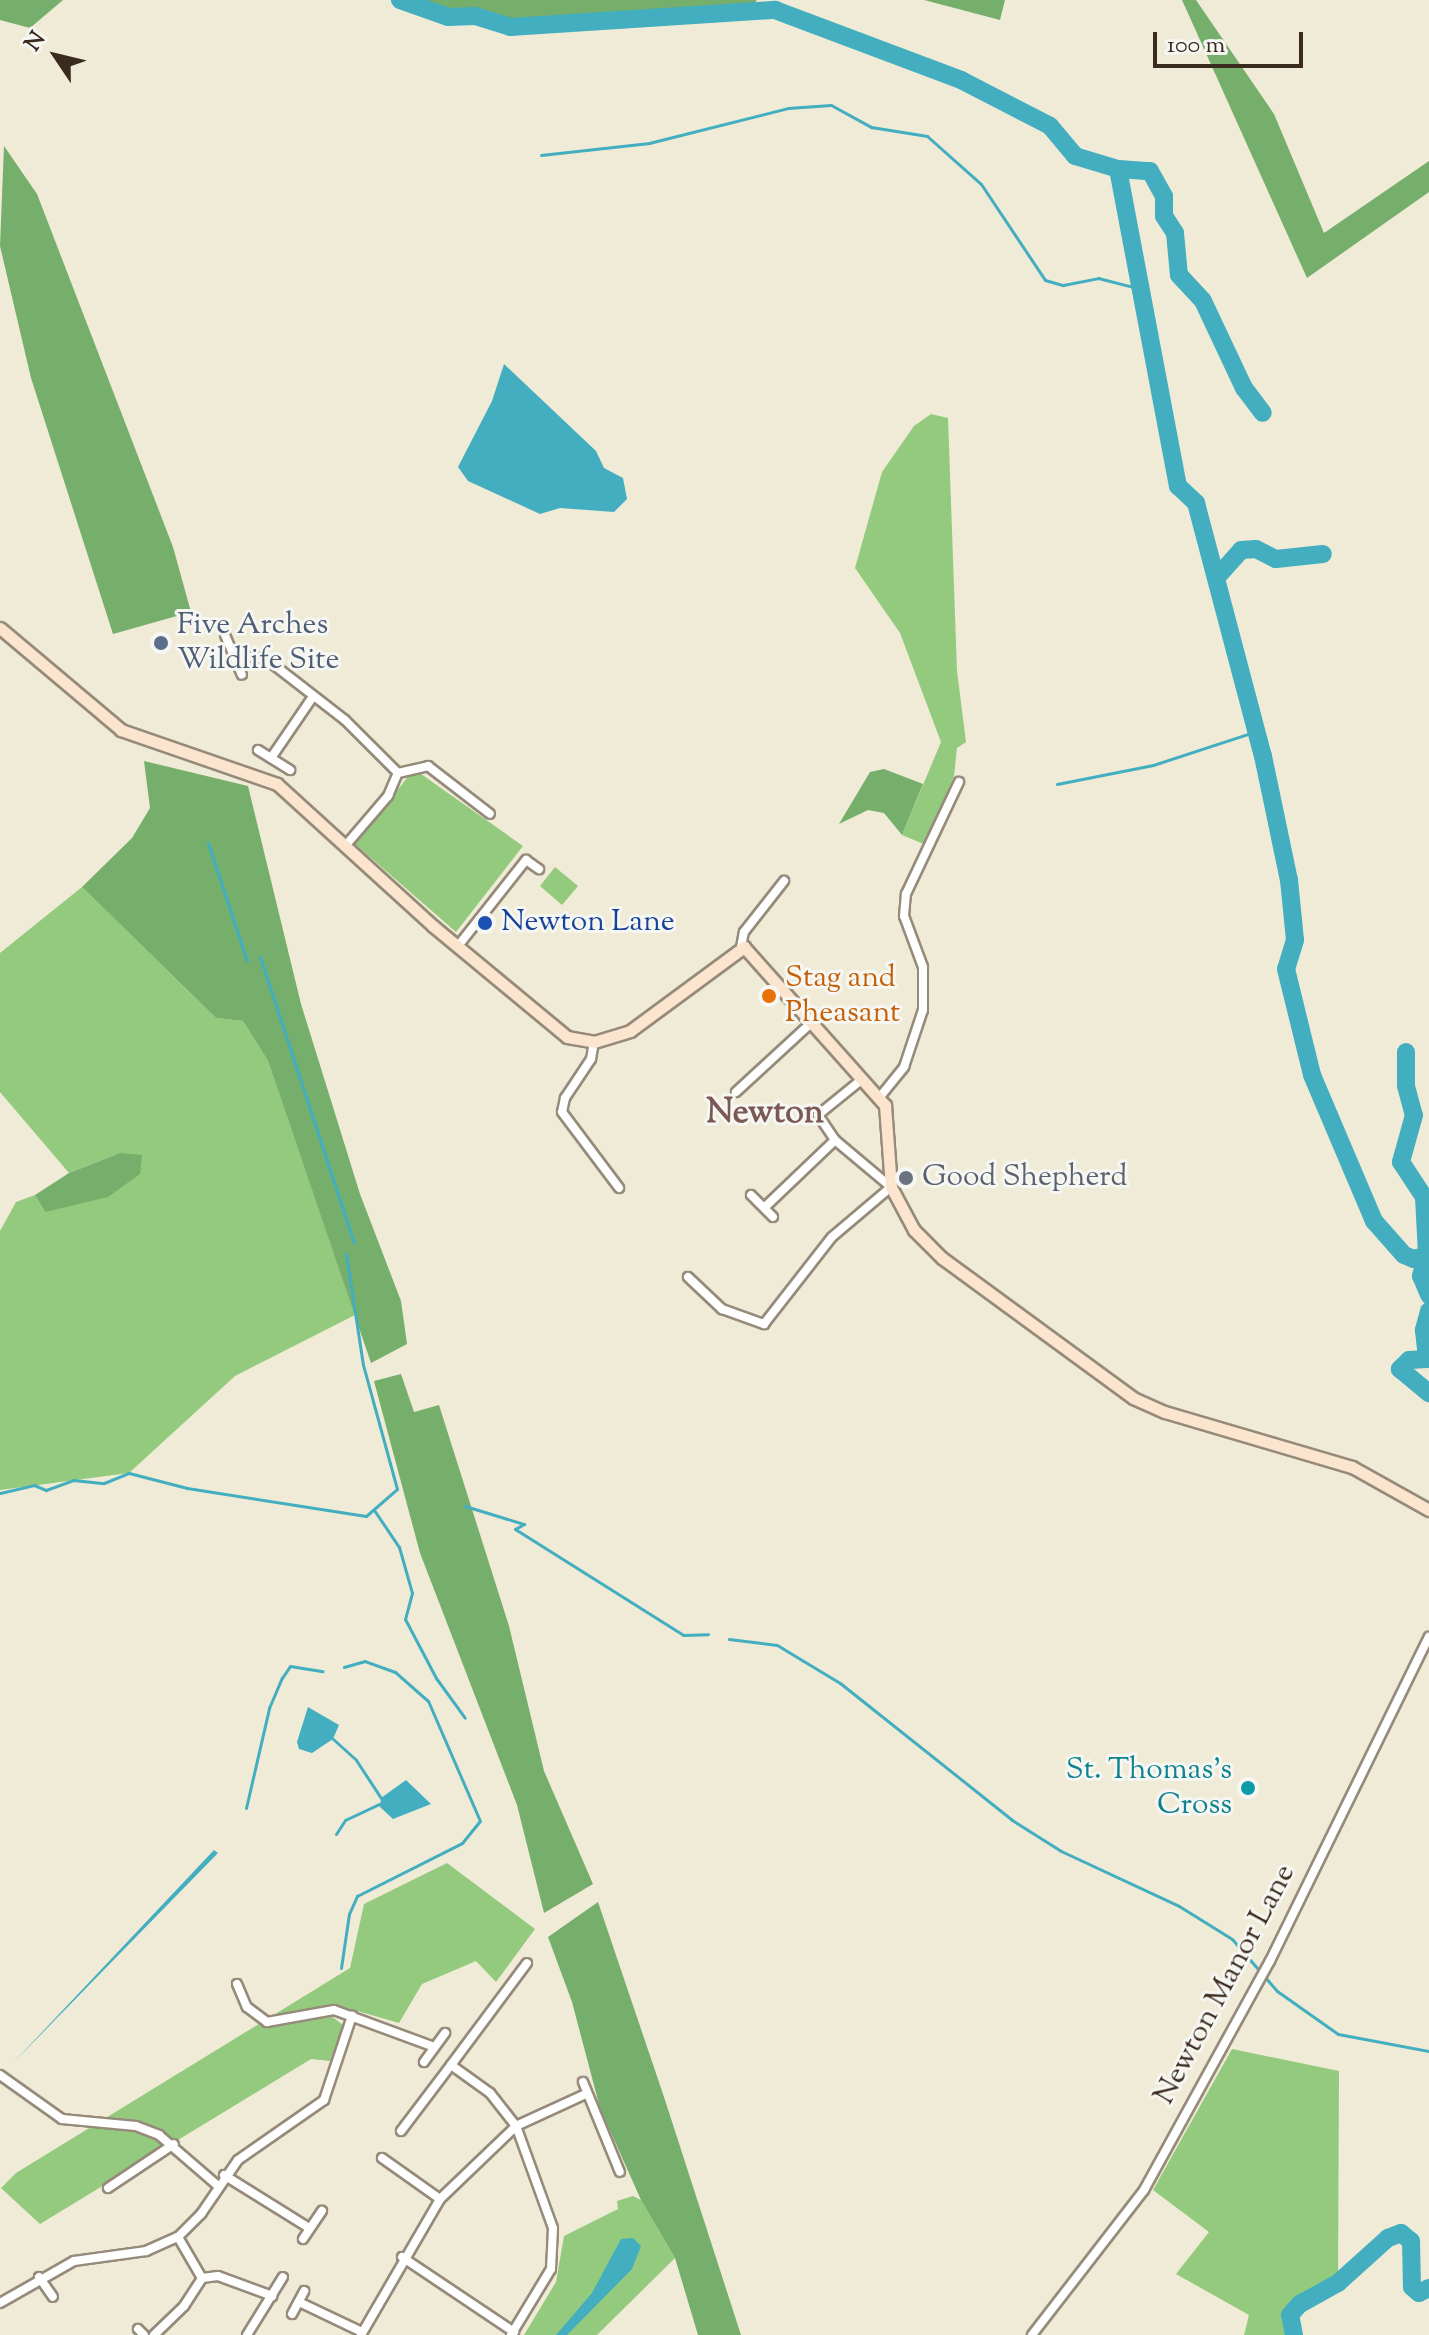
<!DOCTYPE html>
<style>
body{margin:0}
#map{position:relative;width:1429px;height:2335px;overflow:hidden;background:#f0ebd7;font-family:"Sorts Mill Goudy",serif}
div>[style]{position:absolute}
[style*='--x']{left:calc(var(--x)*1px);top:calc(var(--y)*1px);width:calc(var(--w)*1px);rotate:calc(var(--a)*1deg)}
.green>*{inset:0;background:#93ca7d}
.forest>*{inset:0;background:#76ae6c}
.water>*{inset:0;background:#42aec0}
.stream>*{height:3px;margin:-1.5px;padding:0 1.5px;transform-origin:1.5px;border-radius:1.5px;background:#42aec0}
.river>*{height:18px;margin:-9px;padding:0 9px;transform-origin:9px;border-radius:9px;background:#42aec0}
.roads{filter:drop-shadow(2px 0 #968a7a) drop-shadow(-2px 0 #968a7a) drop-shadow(0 2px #968a7a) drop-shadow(0 -2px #968a7a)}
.street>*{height:8px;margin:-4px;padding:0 4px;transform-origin:4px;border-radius:4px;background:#fff}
.secondary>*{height:11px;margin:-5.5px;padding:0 5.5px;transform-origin:5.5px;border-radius:5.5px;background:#fbe5cf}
.dots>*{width:22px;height:22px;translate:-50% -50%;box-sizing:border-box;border:4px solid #f6f6f2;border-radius:50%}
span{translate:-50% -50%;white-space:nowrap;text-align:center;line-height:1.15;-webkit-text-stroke:6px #f6f6f2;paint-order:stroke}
.service-label{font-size:30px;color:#4e5e75}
.left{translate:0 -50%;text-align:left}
.transit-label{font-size:30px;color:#164399}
.food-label{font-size:30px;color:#c56008}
.worship-label{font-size:30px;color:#5b616d}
.culture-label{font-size:30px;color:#0d838f}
.right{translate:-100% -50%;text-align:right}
.street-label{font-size:30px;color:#3b2a1e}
.quarter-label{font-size:34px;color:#795856;font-weight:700}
.north{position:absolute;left:16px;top:16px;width:80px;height:80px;-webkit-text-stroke:6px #f6f6f2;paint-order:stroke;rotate:305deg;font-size:22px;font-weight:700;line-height:32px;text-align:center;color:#3b2a1e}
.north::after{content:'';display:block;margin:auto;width:28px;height:36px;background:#3b2a1e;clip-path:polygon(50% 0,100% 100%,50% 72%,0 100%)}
.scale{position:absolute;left:1153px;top:32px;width:150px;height:36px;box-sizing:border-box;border:4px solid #3b2a1e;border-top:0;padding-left:10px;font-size:24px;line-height:28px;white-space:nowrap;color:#3b2a1e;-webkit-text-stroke:6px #f6f6f2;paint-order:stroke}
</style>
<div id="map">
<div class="green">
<i style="clip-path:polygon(931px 414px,948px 418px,957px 671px,966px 742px,957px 748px,954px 776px,926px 845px,902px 835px,941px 742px,900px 633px,855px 568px,882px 472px,914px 426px)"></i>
<i style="clip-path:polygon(414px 769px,523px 846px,456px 932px,355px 844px)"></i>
<i style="clip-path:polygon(555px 867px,578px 886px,562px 905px,540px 886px)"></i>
<i style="clip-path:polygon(82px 887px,216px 1018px,243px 1021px,268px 1061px,355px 1315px,235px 1376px,129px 1473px,0 1490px,0 1231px,16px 1202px,35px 1195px,45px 1212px,120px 1153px,69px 1173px,0 1092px,0 953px)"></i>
<i style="clip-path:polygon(447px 1863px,535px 1929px,496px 1982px,476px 1961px,422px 1984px,399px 2023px,333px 2004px,327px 2013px,343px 2025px,330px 2061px,311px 2059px,40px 2224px,1px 2188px,16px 2173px,350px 1968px,364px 1904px)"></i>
<i style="clip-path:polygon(1232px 2049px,1339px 2071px,1338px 2283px,1300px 2304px,1290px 2316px,1294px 2335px,1244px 2335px,1249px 2315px,1176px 2274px,1209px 2232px,1153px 2190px)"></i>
<i style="clip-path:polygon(633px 2196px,641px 2200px,675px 2258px,597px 2335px,524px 2335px,556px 2282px,564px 2236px,618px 2209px,617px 2201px)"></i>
</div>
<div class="forest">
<i style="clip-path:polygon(0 0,63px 0,30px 28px,0 20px)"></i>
<i style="clip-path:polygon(403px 0,757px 0,744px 16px,656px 16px,510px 27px,475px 16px,448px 17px)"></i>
<i style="clip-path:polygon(924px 0,1005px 0,1000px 20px)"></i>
<i style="clip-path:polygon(1182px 0,1196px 0,1274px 114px,1324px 233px,1429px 161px,1429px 192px,1307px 278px)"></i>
<i style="clip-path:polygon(4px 146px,37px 194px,173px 547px,191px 612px,113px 634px,31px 378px,0 246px)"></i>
<i style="clip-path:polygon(144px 761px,248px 786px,301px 1004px,360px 1194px,401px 1301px,407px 1344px,371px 1363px,268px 1061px,243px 1021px,216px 1018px,82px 887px,132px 838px,150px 808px)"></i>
<i style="clip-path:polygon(884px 769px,923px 784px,902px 835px,884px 813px,868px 810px,839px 824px,870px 772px)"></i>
<i style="clip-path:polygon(120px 1153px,142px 1155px,140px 1174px,108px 1197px,45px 1212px,35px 1195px,69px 1173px)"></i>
<i style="clip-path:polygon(401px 1374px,414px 1412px,439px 1405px,509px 1626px,544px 1771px,593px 1884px,544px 1913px,517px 1805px,420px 1553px,374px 1381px)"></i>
<i style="clip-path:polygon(598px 1902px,664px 2097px,741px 2335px,698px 2335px,675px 2258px,641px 2200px,600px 2108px,572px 2002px,548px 1937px)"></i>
</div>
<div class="water">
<i style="clip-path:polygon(504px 364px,596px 451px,604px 468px,623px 478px,627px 499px,614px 512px,560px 508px,540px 514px,468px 481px,458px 467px,492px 401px)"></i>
<i style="clip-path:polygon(308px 1707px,339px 1725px,333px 1739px,312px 1753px,299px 1749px,297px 1742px)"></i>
<i style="clip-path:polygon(406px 1780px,431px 1804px,393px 1819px,380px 1807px,381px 1798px)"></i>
<i style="clip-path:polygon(214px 1850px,218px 1853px,12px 2064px)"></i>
<i style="clip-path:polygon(633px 2238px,641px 2246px,632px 2269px,567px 2335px,556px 2335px,592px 2293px,621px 2239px)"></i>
</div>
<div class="stream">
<i style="--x:541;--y:155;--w:109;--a:-6.3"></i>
<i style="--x:649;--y:143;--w:143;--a:-14.1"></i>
<i style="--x:788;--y:108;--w:43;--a:-4"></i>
<i style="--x:831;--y:105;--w:46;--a:28.8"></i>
<i style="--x:871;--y:127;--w:57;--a:9.1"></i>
<i style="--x:927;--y:136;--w:72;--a:41.6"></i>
<i style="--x:981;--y:184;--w:115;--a:56.3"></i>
<i style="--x:1045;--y:280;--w:19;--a:16"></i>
<i style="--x:1063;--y:285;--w:36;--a:-11"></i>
<i style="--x:1098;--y:278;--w:44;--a:14.3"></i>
<i style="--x:1057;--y:784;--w:98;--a:-11.2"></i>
<i style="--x:1153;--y:765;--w:109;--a:-18.1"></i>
<i style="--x:208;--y:843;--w:124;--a:71.7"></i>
<i style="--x:260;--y:957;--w:301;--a:71.8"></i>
<i style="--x:0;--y:1493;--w:35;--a:-13"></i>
<i style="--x:34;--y:1485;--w:13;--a:23"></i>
<i style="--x:46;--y:1490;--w:29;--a:-20"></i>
<i style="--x:73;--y:1480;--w:31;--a:6"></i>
<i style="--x:104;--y:1483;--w:27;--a:-22"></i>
<i style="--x:129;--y:1473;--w:60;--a:14.5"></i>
<i style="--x:187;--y:1488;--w:181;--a:8.9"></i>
<i style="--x:366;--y:1516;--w:41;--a:-41.1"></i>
<i style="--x:397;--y:1489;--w:129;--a:-105.3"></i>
<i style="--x:363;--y:1365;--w:112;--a:-98.7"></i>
<i style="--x:465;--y:1506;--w:62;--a:17"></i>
<i style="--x:524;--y:1524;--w:10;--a:151"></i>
<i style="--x:515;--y:1529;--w:199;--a:32.2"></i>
<i style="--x:683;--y:1635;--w:25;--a:-2"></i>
<i style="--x:374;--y:1510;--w:45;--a:56"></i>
<i style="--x:399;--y:1547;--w:48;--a:74.2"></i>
<i style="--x:412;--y:1593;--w:27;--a:105"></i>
<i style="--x:405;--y:1619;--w:67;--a:62.3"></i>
<i style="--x:436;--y:1678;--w:49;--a:54.1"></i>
<i style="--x:729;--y:1639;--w:48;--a:7.1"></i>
<i style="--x:777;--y:1645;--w:74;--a:31.1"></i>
<i style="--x:840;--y:1683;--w:220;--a:38.5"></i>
<i style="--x:1012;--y:1820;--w:58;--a:32.3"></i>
<i style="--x:1061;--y:1851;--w:130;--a:25"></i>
<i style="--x:1179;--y:1906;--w:62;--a:31.9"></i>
<i style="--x:1232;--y:1939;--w:69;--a:49.1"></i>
<i style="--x:1277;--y:1991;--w:75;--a:35.2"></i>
<i style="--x:1338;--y:2034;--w:93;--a:10.6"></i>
<i style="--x:333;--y:1739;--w:31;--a:42"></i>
<i style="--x:356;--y:1760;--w:45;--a:56.7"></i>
<i style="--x:246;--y:1808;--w:103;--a:-77"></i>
<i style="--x:269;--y:1708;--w:33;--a:-67"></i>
<i style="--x:282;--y:1678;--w:14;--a:-56"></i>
<i style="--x:290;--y:1666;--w:33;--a:9"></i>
<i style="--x:336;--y:1834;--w:17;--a:-57"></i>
<i style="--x:345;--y:1820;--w:38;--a:-25"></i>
<i style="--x:341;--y:1968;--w:55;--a:-81.6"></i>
<i style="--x:349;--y:1914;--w:20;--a:-66"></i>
<i style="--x:357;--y:1896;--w:118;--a:-26.8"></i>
<i style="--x:462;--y:1843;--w:28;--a:-51"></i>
<i style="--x:480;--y:1821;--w:131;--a:-113.4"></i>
<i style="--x:428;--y:1701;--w:44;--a:-138.7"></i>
<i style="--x:395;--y:1672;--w:32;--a:-160"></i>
<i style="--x:365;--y:1661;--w:22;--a:164"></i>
</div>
<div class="river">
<i style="--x:400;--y:0;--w:51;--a:19.5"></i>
<i style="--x:448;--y:17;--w:27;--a:-2"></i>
<i style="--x:475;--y:16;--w:37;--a:17"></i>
<i style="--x:510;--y:27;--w:266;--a:-3.7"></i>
<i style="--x:775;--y:10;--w:199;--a:20.6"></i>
<i style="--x:961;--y:80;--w:100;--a:27.3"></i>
<i style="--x:1050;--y:126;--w:39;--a:50"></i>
<i style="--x:1075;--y:156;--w:45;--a:16.8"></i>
<i style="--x:1118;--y:169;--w:323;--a:79.3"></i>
<i style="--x:1178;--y:486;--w:25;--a:43"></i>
<i style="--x:1196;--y:503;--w:262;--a:75.2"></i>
<i style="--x:1263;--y:756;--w:127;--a:78.2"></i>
<i style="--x:1289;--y:880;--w:60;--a:84.3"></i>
<i style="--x:1295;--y:940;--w:30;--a:107"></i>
<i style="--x:1286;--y:969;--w:109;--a:76.2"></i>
<i style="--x:1312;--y:1075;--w:159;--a:67"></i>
<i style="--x:1374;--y:1221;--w:45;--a:48.6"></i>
<i style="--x:1404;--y:1255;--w:11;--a:22"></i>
<i style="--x:1414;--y:1259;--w:14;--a:-17"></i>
<i style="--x:1427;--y:1255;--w:22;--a:106"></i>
<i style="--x:1421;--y:1276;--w:21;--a:67"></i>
<i style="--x:1118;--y:169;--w:32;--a:4"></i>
<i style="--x:1150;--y:171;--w:29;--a:61"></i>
<i style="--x:1164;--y:196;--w:20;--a:90"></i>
<i style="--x:1164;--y:216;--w:20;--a:57"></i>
<i style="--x:1175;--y:233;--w:42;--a:84.6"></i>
<i style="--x:1179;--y:275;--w:35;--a:47"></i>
<i style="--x:1203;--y:301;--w:96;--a:64.8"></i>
<i style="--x:1244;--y:388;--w:31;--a:53"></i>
<i style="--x:1217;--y:577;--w:36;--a:-48"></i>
<i style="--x:1241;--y:550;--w:15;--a:-4"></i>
<i style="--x:1256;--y:549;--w:22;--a:27"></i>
<i style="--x:1276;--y:559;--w:47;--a:-6.1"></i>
<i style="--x:1406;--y:1052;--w:34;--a:90"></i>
<i style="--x:1406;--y:1086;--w:30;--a:75"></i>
<i style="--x:1414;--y:1115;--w:49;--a:105.5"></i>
<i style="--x:1401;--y:1162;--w:42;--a:56.7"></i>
<i style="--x:1424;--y:1197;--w:58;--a:87"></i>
<i style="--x:1429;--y:1311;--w:20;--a:105"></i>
<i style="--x:1424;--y:1330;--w:29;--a:84"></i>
<i style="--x:1427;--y:1359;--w:18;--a:177"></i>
<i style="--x:1409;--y:1360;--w:13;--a:135"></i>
<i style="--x:1400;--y:1369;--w:38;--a:40"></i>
<i style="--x:1294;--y:2335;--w:20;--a:-101"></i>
<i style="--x:1290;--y:2315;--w:15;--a:-48"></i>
<i style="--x:1300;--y:2304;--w:43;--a:-28.9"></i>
<i style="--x:1338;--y:2283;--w:67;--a:-42"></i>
<i style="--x:1388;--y:2238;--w:14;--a:-21"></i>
<i style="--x:1401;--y:2233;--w:13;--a:39"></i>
<i style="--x:1411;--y:2241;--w:46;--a:88.8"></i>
<i style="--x:1412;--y:2287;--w:9;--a:41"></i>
<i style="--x:1419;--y:2293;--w:11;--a:-27"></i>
</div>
<div class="roads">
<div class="street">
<i style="--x:225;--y:635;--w:43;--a:67"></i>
<i style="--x:235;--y:656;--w:30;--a:4"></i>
<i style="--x:265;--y:658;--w:101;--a:37.8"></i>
<i style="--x:345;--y:720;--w:75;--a:45"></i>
<i style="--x:258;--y:750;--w:38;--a:32"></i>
<i style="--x:271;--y:758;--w:73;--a:-55.7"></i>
<i style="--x:398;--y:773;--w:31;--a:-13"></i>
<i style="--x:428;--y:766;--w:78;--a:37.7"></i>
<i style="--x:346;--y:845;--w:65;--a:-49.4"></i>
<i style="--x:388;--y:796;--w:25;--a:-67"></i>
<i style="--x:458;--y:946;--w:110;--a:-51.7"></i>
<i style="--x:526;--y:860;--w:16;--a:35"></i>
<i style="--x:741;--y:947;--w:15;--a:-79"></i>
<i style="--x:744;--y:932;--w:65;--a:-51.9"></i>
<i style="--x:594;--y:1042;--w:17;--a:100"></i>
<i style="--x:591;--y:1059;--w:47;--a:123.7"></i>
<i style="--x:565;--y:1098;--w:14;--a:102"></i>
<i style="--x:562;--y:1112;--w:95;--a:53.1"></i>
<i style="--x:736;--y:1092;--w:100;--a:-42.6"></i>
<i style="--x:879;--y:1098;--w:40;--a:-51"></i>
<i style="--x:904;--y:1067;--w:60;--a:-71.6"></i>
<i style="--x:923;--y:1010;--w:43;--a:-90"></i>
<i style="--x:923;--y:967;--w:54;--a:-110.4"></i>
<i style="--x:904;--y:916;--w:22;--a:-85"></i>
<i style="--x:906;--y:894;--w:124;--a:-64.7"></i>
<i style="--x:751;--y:1195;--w:31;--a:45"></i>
<i style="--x:765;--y:1207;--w:97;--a:-43.7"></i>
<i style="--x:688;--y:1277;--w:47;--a:43.3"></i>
<i style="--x:722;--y:1309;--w:45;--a:19.7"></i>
<i style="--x:764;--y:1324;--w:110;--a:-52"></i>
<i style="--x:832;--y:1237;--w:77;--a:-40.3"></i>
<i style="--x:891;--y:1187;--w:73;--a:-140"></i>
<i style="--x:835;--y:1140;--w:30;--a:-124"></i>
<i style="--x:818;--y:1115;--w:55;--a:-39.1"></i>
<i style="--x:237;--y:1984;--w:25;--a:67"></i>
<i style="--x:247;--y:2007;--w:25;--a:37"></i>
<i style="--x:267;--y:2022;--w:68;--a:-10.2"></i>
<i style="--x:334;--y:2010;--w:107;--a:20.3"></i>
<i style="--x:424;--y:2062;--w:36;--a:-54"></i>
<i style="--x:0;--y:2075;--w:76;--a:35.4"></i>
<i style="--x:62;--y:2119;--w:74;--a:5.4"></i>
<i style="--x:136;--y:2126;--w:25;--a:21"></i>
<i style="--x:159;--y:2135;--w:77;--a:40.8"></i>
<i style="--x:583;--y:2082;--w:97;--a:67.7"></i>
<i style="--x:401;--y:2131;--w:83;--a:-52.9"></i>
<i style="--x:382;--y:2158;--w:71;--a:35.3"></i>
<i style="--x:224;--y:2175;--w:100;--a:31.9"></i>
<i style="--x:108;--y:2188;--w:79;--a:-33.7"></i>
<i style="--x:178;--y:2237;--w:48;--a:59.7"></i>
<i style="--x:303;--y:2239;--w:34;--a:-56"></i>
<i style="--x:402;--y:2257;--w:135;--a:33.8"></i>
<i style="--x:39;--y:2277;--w:24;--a:55"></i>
<i style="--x:202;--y:2278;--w:16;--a:-7"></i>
<i style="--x:218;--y:2276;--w:58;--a:20.3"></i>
<i style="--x:299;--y:2302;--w:70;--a:25.5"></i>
<i style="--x:0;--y:2303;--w:85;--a:-29.6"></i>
<i style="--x:74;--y:2261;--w:73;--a:-7.9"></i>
<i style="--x:146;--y:2251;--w:35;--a:-24"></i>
<i style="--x:178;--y:2237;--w:33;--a:-45"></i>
<i style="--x:201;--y:2214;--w:65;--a:-55.6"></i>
<i style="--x:238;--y:2160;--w:105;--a:-34.9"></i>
<i style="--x:324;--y:2100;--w:89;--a:-71.6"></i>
<i style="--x:292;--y:2314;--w:26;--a:-62"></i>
<i style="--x:138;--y:2329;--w:8;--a:45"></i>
<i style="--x:154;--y:2335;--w:42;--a:-44"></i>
<i style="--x:184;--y:2306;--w:33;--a:-57"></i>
<i style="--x:247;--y:2335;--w:68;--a:-58.2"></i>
<i style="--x:361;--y:2335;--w:157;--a:-59.8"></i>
<i style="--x:440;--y:2199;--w:105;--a:-43.8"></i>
<i style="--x:516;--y:2126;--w:77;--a:-24.6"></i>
<i style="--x:511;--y:2335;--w:77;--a:-58.8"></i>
<i style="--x:551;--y:2269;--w:41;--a:-87.2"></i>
<i style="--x:553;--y:2228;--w:109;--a:-109.9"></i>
<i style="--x:516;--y:2126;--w:42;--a:-128.2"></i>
<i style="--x:490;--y:2093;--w:48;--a:-144.3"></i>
<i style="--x:451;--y:2065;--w:127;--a:-53.3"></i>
<i style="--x:1032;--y:2335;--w:183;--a:-52.3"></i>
<i style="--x:1144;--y:2190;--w:261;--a:-61.2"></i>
<i style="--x:1270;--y:1961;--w:361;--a:-63.9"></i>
</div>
<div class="secondary">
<i style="--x:0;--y:628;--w:158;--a:40.1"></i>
<i style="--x:121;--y:730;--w:165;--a:19.1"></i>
<i style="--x:277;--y:784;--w:211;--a:42.3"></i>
<i style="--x:433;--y:926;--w:174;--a:39.6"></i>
<i style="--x:567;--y:1037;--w:27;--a:10"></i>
<i style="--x:594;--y:1042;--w:38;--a:-17"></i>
<i style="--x:630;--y:1031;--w:142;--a:-36.4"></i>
<i style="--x:744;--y:947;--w:212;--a:48.3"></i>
<i style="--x:885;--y:1105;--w:82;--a:85.8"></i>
<i style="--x:891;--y:1187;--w:49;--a:61.9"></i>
<i style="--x:914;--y:1230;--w:40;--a:45"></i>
<i style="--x:942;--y:1258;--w:237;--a:36.2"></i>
<i style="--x:1133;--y:1398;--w:35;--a:24"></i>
<i style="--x:1165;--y:1412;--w:195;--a:16.4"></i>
<i style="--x:1352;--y:1467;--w:88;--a:29.2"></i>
</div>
</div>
<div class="dots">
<i style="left:161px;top:643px;background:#5c6f8a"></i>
<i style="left:485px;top:923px;background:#1a4fb4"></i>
<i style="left:769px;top:996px;background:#e8710a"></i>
<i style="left:906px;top:1178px;background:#6b7280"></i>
<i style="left:1248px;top:1788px;background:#0f9aa8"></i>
</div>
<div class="service-label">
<span class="left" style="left:177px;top:643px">Five Arches<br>Wildlife Site</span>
</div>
<div class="transit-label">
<span class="left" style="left:501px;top:923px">Newton Lane</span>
</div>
<div class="food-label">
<span class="left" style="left:785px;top:996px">Stag and<br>Pheasant</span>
</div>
<div class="worship-label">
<span class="left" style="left:922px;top:1178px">Good Shepherd</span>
</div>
<div class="culture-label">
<span class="right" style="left:1232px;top:1788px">St. Thomas's<br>Cross</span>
</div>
<div class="street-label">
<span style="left:1226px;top:1985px;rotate:-62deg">Newton Manor Lane</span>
</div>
<div class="quarter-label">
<span style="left:765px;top:1114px">Newton</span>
</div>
<div class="north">N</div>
<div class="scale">100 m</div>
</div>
